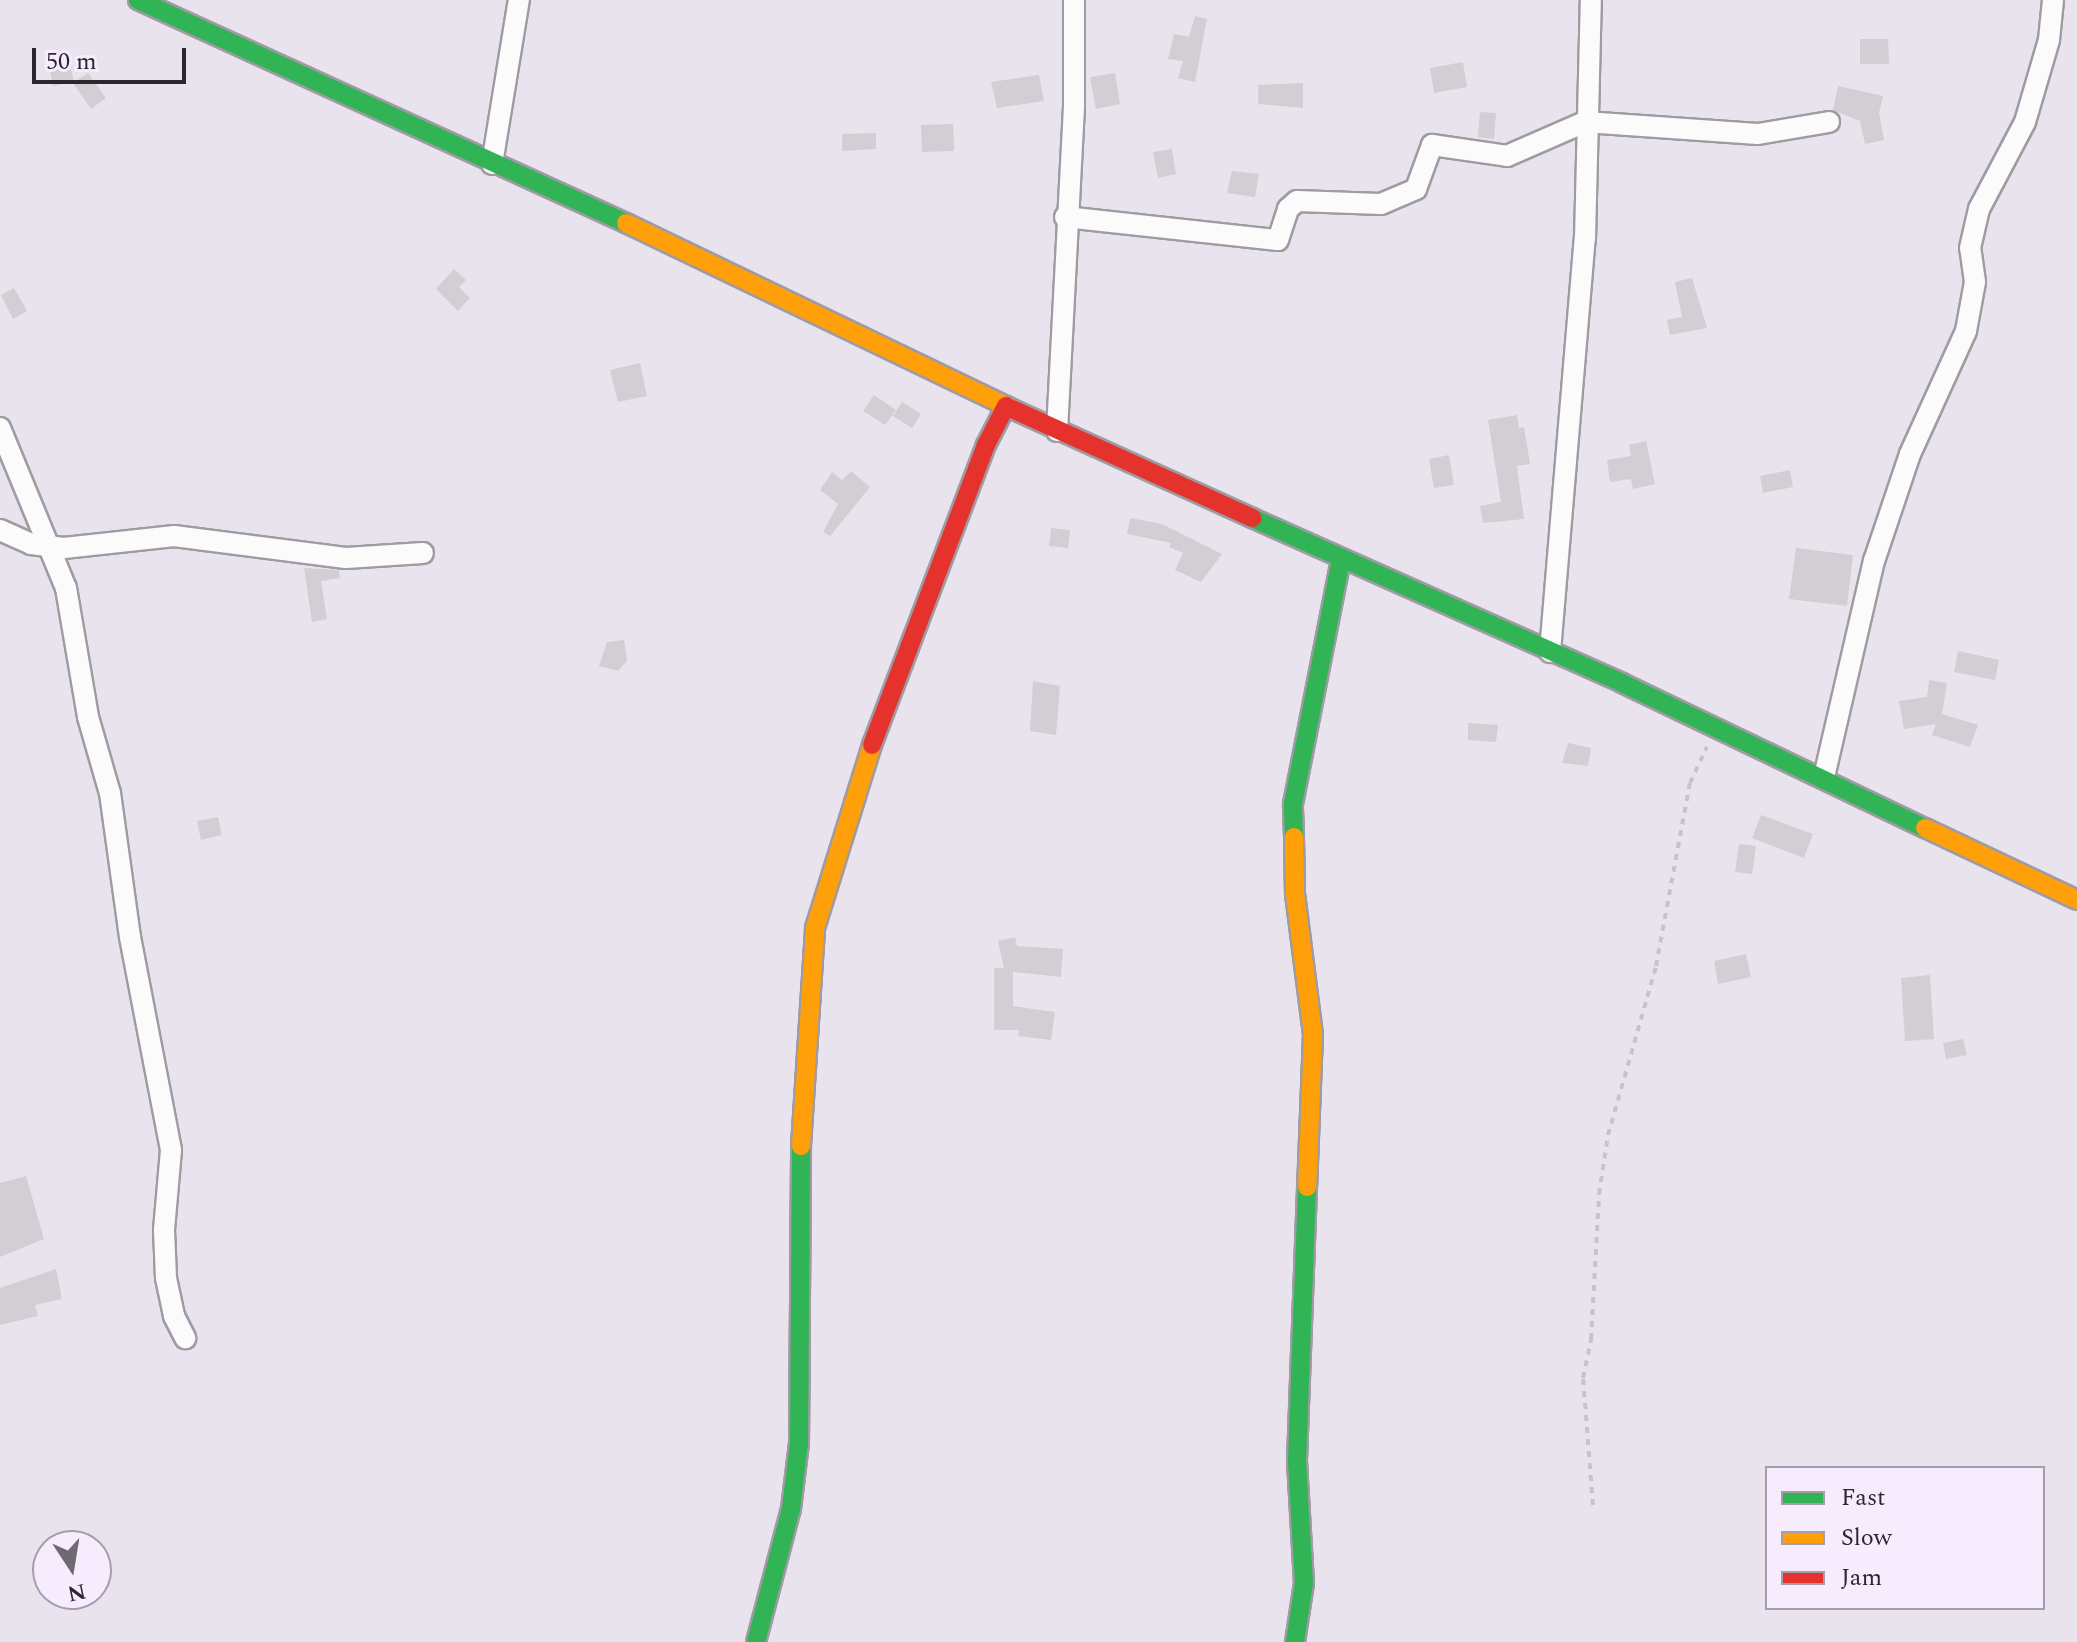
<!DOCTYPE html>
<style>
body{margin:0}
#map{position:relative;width:2077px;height:1642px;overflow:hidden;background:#e9e3ee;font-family:Spectral,serif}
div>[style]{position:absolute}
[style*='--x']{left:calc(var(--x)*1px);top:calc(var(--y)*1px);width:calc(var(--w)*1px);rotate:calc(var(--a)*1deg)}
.building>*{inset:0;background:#d3cdd4}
.path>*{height:4px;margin-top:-2px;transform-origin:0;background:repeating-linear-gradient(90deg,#c7c4c9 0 6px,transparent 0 12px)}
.roads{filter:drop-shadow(2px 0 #9f9ba3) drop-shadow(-2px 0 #9f9ba3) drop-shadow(0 2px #9f9ba3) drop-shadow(0 -2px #9f9ba3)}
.street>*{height:20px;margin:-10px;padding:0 10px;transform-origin:10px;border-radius:10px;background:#fcfbfc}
.fast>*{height:18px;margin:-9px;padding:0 9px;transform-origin:9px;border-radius:9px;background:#30b455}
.slow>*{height:18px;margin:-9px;padding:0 9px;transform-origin:9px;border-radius:9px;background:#ff9f0a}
.jam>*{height:18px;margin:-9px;padding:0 9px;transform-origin:9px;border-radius:9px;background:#e5322d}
span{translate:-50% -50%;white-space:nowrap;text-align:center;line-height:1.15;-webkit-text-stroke:7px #f6ecfd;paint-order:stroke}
.legend{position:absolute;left:1765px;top:1466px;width:280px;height:144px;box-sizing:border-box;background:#f6ecfd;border:2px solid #a59dab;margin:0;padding:10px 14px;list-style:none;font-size:24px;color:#2c272f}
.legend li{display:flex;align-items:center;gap:16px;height:40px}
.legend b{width:40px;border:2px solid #a59dab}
.north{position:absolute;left:32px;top:1530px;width:80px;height:80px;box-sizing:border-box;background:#f6ecfd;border:2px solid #a59dab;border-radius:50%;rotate:168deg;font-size:22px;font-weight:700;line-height:32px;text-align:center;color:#2c272f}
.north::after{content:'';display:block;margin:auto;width:28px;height:36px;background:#6e6972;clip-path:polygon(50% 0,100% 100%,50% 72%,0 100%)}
.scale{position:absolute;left:32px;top:48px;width:154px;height:36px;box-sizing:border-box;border:4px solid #2c272f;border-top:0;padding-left:10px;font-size:24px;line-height:28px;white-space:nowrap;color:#2c272f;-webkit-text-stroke:6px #f6ecfd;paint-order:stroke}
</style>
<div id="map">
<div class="building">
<i style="clip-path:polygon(1195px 16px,1207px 19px,1195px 82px,1178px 78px,1183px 61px,1168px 59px,1174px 34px,1189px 37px)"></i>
<i style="clip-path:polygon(1860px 39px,1888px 39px,1889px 64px,1860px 64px)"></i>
<i style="clip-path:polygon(69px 62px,74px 82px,53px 86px,49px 66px)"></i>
<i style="clip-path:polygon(1463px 62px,1467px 87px,1434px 93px,1430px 68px)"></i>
<i style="clip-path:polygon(88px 73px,106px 98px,91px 109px,73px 83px)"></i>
<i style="clip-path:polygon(1115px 73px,1120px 104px,1096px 109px,1090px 77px)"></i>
<i style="clip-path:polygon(1039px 75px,1044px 101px,997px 108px,991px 82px)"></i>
<i style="clip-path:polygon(1303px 83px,1303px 108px,1258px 104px,1258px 85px)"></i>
<i style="clip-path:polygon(1838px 86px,1883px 96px,1879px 113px,1884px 140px,1865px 144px,1860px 121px,1833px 110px)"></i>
<i style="clip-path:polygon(1480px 112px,1496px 113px,1494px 139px,1478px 137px)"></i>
<i style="clip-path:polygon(953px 124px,954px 151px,922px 152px,921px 125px)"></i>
<i style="clip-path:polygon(876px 133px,876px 149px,842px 151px,842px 134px)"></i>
<i style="clip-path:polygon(1172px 149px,1176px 174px,1158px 178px,1153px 152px)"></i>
<i style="clip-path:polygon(1232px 171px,1259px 174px,1255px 197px,1227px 193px)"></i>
<i style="clip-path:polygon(454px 269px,466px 280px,459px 287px,470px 298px,458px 311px,436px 289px)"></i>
<i style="clip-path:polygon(1692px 278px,1707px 328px,1670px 335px,1667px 320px,1682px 317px,1675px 282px)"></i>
<i style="clip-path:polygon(14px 288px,27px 311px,13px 319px,1px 295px)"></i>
<i style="clip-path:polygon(640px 363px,647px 396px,618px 402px,610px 370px)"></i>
<i style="clip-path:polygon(874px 395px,896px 410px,885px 425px,863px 411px)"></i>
<i style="clip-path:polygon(902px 402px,921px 414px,912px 428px,893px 416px)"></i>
<i style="clip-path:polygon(1517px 415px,1519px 428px,1524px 427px,1530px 464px,1517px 466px,1524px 519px,1483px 523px,1480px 506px,1501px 502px,1488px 420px)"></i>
<i style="clip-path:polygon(1646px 441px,1655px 484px,1633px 489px,1631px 479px,1610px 482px,1607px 460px,1631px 456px,1629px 445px)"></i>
<i style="clip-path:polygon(1449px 455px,1454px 485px,1434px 488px,1429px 459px)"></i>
<i style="clip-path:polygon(1790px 470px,1793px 487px,1763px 493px,1760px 476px)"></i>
<i style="clip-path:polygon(851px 471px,870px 487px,830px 536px,823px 532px,838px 504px,820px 490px,832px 472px,842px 480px)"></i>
<i style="clip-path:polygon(1130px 518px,1162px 524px,1222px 554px,1201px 582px,1175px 570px,1183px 553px,1169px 547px,1171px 543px,1127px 534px)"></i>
<i style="clip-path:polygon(1051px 528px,1070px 530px,1068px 548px,1049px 546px)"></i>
<i style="clip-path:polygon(1796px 548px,1853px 555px,1847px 606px,1789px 599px)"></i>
<i style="clip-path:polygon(304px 568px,339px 570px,340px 578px,321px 581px,327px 619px,312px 622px)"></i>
<i style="clip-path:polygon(624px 640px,627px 661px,618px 671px,599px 666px,607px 642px)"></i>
<i style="clip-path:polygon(1958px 651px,1999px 660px,1995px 680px,1954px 672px)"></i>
<i style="clip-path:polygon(1929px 680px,1947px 683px,1942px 714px,1978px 725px,1970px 747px,1932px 735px,1936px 724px,1904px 729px,1899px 701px,1927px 697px)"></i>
<i style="clip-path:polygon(1033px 681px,1060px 686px,1056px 735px,1030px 731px)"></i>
<i style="clip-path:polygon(1468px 723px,1498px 725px,1496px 742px,1468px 740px)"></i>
<i style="clip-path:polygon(1568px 743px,1591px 748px,1588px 766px,1562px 763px)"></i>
<i style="clip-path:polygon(1761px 815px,1813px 834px,1804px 858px,1752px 838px)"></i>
<i style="clip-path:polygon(218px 817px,222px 835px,201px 840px,197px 821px)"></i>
<i style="clip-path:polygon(1739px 844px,1756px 846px,1752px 874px,1735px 872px)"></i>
<i style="clip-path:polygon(1015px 937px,1017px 946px,1063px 949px,1061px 977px,1013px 972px,1013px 1006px,1055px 1012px,1051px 1040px,1018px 1036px,1019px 1030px,994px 1030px,994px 968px,1004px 968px,998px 941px)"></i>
<i style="clip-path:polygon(1746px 954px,1751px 977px,1718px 984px,1714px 961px)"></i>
<i style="clip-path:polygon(1930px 975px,1934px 1039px,1905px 1041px,1901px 978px)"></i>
<i style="clip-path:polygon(1963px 1039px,1967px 1055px,1946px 1059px,1943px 1043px)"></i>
<i style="clip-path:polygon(26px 1176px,44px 1239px,0 1257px,0 1183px)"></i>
<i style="clip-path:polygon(56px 1269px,62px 1299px,35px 1305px,38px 1316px,0 1325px,0 1288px)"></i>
</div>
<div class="path">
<i style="--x:1593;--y:1505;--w:127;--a:-94.5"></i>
<i style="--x:1583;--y:1378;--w:40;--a:-78"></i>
<i style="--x:1591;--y:1339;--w:145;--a:-86.8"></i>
<i style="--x:1599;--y:1194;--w:60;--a:-81.3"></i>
<i style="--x:1608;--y:1135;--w:176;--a:-74.1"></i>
<i style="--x:1656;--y:966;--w:186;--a:-79.5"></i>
<i style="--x:1690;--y:783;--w:40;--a:-65"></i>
</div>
<div class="roads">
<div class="street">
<i style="--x:492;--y:164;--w:166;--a:-80.7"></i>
<i style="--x:1065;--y:217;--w:214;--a:6.2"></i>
<i style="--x:1278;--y:240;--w:33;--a:-72"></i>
<i style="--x:1288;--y:209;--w:12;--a:-42"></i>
<i style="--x:1297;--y:201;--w:84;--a:2"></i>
<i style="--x:1381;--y:204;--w:38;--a:-23"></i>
<i style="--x:1416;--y:189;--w:47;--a:-70"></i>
<i style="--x:1432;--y:145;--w:76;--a:8.3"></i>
<i style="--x:1507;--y:156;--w:85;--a:-23.6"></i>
<i style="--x:1585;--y:122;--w:173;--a:4"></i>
<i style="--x:1758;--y:134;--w:72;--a:-9.6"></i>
<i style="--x:0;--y:428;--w:173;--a:67.6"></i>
<i style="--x:66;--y:588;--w:131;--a:80.3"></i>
<i style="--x:88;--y:717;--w:79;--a:73.9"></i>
<i style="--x:110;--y:793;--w:145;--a:82.1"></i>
<i style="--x:130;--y:937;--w:217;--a:79.1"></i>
<i style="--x:171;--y:1150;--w:80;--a:95"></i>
<i style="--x:164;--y:1230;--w:48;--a:87.6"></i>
<i style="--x:166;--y:1278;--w:39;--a:78"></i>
<i style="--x:174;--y:1316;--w:25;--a:63"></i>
<i style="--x:1057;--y:431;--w:327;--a:-87"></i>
<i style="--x:1074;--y:104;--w:104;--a:-90"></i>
<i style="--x:0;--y:530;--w:34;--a:24"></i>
<i style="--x:31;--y:544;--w:33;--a:7"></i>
<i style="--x:64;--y:548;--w:111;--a:-6.2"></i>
<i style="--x:174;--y:536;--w:173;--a:7.3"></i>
<i style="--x:346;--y:558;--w:77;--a:-3.7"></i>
<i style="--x:1550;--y:652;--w:414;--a:-85.2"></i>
<i style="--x:1585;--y:239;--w:239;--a:-88.6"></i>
<i style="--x:1824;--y:777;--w:222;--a:-77"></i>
<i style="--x:1874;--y:561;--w:113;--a:-71.4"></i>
<i style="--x:1910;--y:454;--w:135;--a:-65.5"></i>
<i style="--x:1966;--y:331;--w:50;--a:-79.6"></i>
<i style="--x:1975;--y:282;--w:34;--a:-98"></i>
<i style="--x:1970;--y:248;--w:40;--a:-77"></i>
<i style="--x:1979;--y:209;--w:98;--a:-62.1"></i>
<i style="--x:2025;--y:122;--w:85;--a:-73.7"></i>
<i style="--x:2049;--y:40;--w:40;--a:-84.3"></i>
</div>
<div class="fast">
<i style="--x:138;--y:0;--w:537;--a:24.56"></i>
<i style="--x:1252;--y:518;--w:405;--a:24"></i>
<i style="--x:1622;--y:683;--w:336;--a:25.6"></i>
<i style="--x:1294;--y:837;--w:33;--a:-92"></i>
<i style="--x:1293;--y:804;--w:249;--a:-78.9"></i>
<i style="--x:756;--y:1642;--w:138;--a:-75.3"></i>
<i style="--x:791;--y:1509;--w:66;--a:-83.1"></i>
<i style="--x:799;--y:1443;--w:297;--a:-89.6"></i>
<i style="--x:1295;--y:1642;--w:60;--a:-81.3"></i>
<i style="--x:1304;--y:1583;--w:122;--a:-93.3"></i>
<i style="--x:1297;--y:1461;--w:274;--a:-87.9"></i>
</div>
<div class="slow">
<i style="--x:626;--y:223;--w:428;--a:25.7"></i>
<i style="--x:1925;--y:828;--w:168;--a:25.3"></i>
<i style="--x:1294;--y:837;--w:57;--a:89"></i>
<i style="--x:1295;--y:894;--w:141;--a:82.7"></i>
<i style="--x:1313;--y:1034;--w:153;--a:92.2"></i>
<i style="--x:801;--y:1146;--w:218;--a:-86.3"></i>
<i style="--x:815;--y:928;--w:192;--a:-72.7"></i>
</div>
<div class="jam">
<i style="--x:1012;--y:409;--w:264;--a:24.4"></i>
<i style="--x:872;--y:745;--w:321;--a:-69.2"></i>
<i style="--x:986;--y:445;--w:44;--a:-62.9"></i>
</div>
</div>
<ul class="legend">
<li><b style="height:10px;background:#30b455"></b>Fast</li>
<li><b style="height:10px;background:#ff9f0a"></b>Slow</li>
<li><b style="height:10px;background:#e5322d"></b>Jam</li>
</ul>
<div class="north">N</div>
<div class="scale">50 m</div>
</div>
